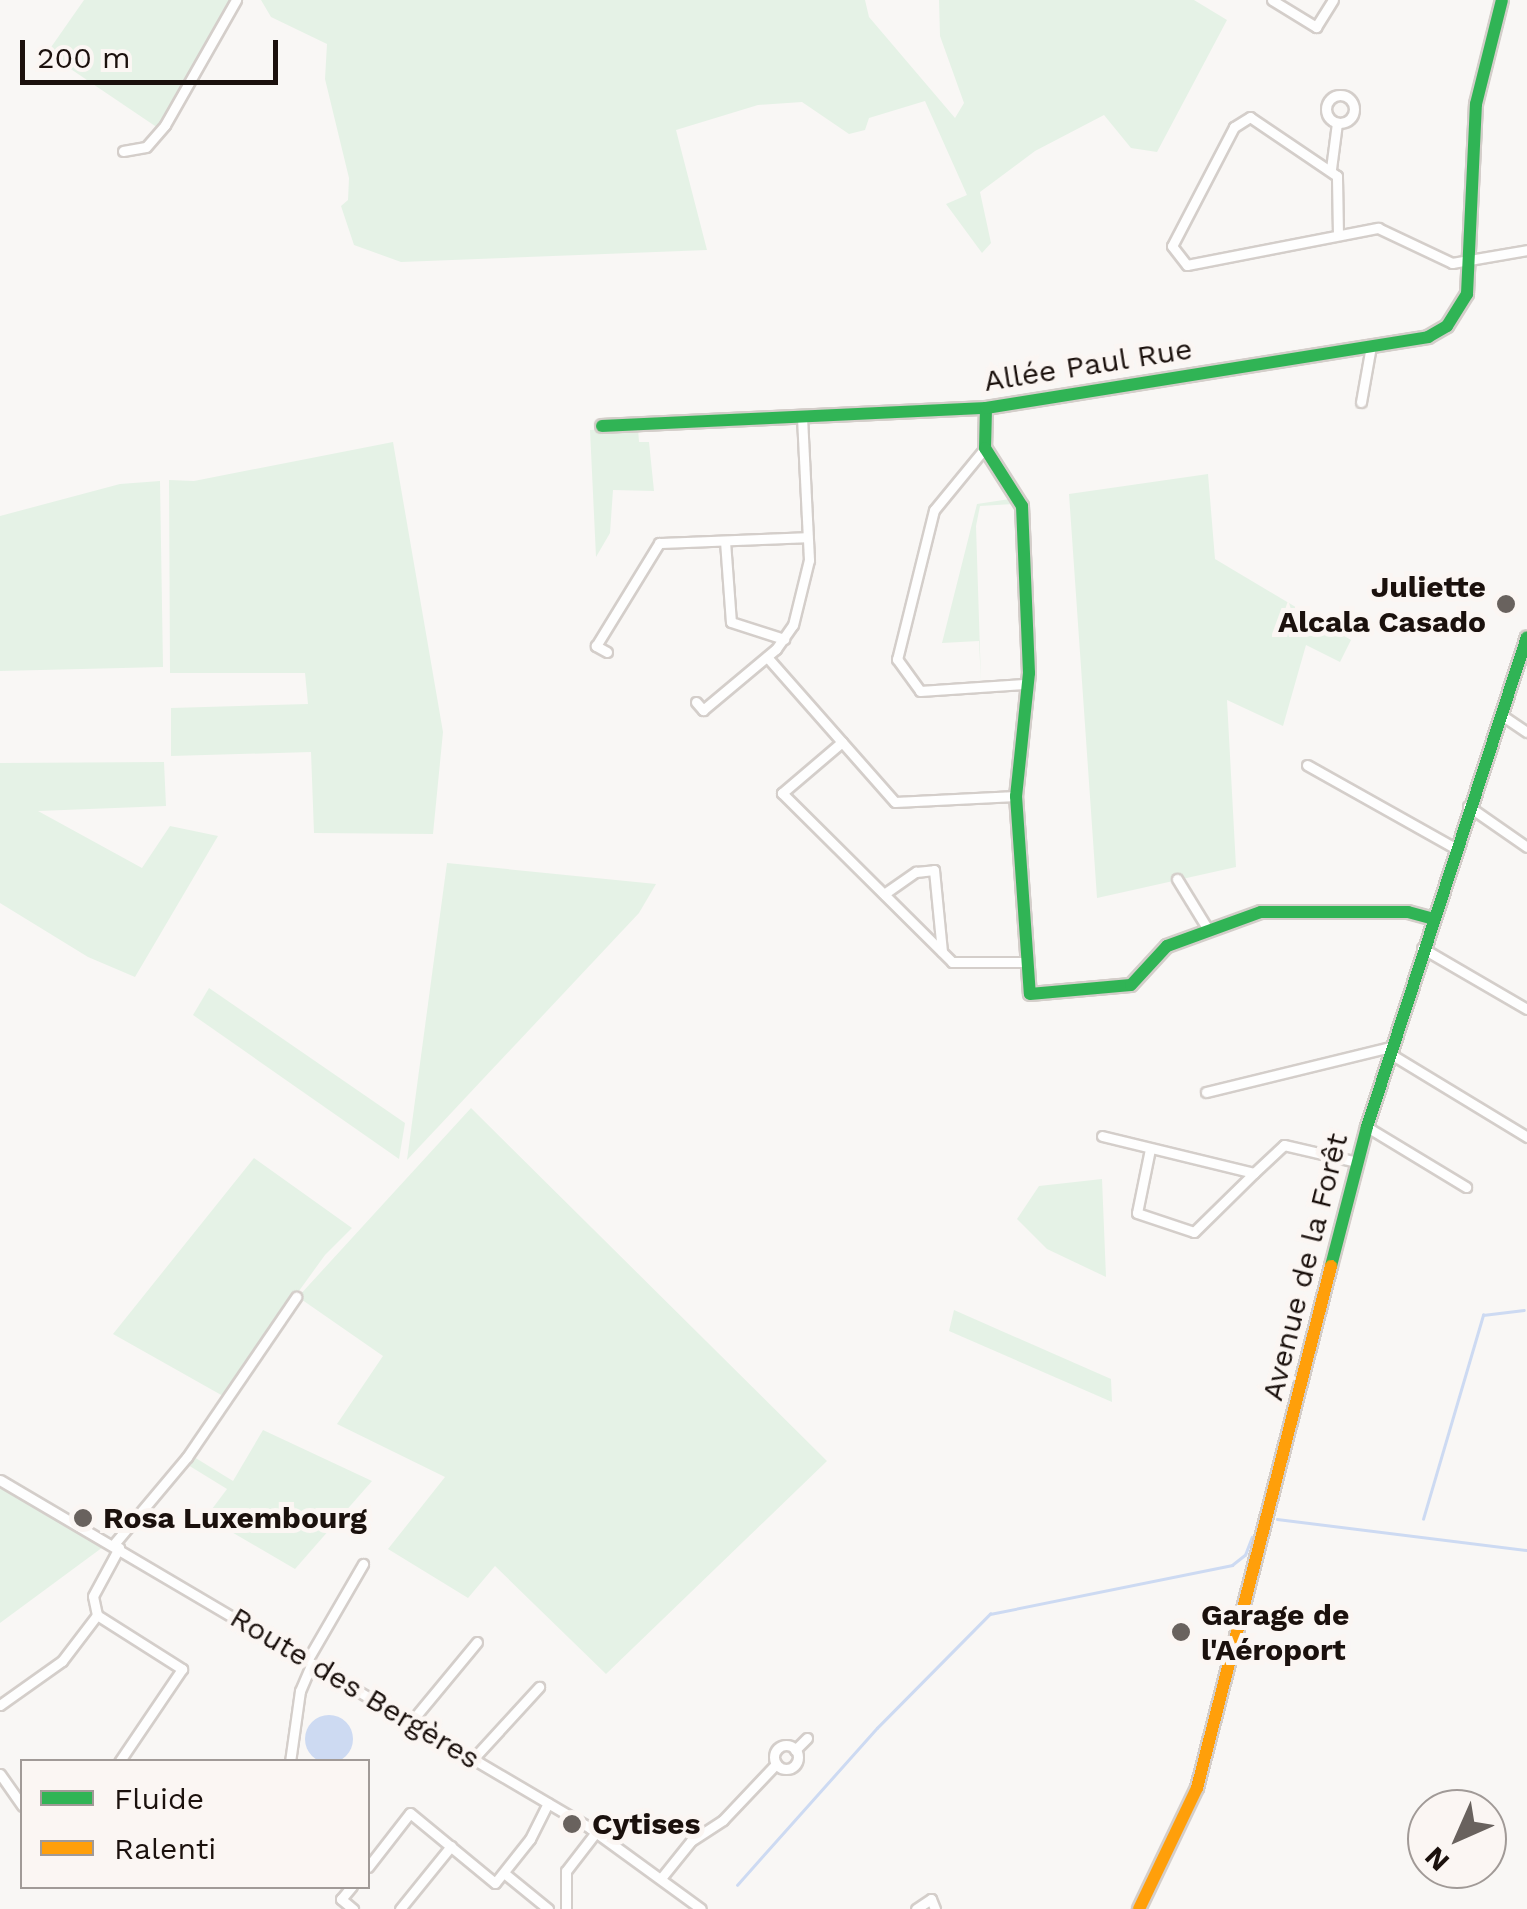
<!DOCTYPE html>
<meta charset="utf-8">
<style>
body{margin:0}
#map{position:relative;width:1527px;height:1909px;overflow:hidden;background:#f9f7f5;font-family:"Work Sans",sans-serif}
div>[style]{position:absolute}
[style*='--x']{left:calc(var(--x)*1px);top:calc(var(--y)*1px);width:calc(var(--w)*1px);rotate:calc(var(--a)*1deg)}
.green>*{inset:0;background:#e5f2e6}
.water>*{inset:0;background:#cddaf2}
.round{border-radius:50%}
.stream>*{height:2.5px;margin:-1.25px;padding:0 1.25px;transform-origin:1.25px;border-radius:1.25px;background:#cddaf2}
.roads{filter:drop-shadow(2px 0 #d4ceca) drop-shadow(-2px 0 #d4ceca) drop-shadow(0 2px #d4ceca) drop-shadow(0 -2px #d4ceca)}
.street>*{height:9px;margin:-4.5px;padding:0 4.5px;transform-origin:4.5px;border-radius:4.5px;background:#fefefe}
.street>.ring{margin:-4.5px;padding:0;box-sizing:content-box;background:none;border:9px solid #fefefe;border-radius:50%}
.fast>*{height:12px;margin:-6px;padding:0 6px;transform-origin:6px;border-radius:6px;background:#30b455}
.slow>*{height:12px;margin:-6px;padding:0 6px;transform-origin:6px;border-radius:6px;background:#ff9f0a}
.dots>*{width:28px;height:28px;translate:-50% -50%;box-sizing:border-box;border:5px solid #fbf6f3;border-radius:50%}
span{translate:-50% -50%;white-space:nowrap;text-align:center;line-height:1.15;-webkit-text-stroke:10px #fbf6f3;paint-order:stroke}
.street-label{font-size:30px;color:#1b110d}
.poi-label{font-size:30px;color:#1b110d;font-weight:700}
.right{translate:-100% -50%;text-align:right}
.left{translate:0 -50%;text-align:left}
.legend{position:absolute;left:20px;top:1759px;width:350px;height:130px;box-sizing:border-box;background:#fbf6f3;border:2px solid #a19a97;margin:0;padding:12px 18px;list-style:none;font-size:30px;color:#1b110d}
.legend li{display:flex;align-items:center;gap:20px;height:50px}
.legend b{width:50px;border:2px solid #a19a97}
.north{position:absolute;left:1407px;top:1789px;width:100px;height:100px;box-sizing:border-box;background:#fbf6f3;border:2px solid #a19a97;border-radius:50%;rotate:225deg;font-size:28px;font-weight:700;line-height:40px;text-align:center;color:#1b110d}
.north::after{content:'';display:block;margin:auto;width:35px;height:45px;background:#69625e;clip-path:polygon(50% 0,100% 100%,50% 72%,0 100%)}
.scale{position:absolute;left:20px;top:40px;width:258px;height:45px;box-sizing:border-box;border:5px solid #1b110d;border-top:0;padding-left:12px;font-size:30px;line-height:35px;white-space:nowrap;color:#1b110d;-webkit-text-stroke:8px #fbf6f3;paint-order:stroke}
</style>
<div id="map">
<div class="green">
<i style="clip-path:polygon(84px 0,232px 0,158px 128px,47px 53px)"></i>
<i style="clip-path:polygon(261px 0,865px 0,869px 17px,955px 118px,964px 103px,940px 36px,939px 0,1194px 0,1227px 20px,1157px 152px,1131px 148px,1104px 115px,1035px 151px,980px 192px,991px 243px,982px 253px,946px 204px,967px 195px,925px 101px,869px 118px,865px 130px,849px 134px,802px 102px,758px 105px,676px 130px,707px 250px,401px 262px,354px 245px,341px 206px,348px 200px,349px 178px,325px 79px,327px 44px,271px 17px)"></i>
<i style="clip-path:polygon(638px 428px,639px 442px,649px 442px,654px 491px,613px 490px,610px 533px,596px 557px,590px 430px)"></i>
<i style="clip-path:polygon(393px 442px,443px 732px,433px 834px,314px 833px,311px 752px,171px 756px,171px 708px,308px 704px,305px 673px,170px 673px,169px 480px,194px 481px)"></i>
<i style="clip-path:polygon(1208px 474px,1215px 559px,1351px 640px,1340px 662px,1306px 645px,1283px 726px,1227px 700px,1236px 867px,1097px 898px,1069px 494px)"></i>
<i style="clip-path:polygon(160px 481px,163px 667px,0 671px,0 516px,120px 484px)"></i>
<i style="clip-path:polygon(1010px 499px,1013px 504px,980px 506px,976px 526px,981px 682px,979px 641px,942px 643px,977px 504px)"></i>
<i style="clip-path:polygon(164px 762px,166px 806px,38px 811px,142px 868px,170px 826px,218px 836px,135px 977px,88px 957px,0 903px,0 763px)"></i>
<i style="clip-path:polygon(447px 863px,656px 884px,639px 913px,407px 1160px)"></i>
<i style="clip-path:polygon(209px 988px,405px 1123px,399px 1159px,193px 1015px)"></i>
<i style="clip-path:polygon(471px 1108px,827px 1461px,606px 1674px,495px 1566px,468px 1598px,388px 1549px,445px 1477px,337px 1424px,383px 1356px,298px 1297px)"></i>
<i style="clip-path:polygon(254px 1158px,352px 1228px,325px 1255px,223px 1396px,113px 1334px)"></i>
<i style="clip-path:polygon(1102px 1179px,1106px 1277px,1047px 1249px,1017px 1219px,1039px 1186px)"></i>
<i style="clip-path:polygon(954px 1310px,1111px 1379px,1112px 1402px,949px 1331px)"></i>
<i style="clip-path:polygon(263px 1430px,372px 1481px,295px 1569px,206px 1517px,227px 1489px,188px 1465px,194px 1457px,233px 1481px)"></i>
<i style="clip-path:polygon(0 1487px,103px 1547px,0 1623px)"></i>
</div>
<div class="water">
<i class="round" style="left:305px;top:1715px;width:48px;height:48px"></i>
</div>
<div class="stream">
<i style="--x:1277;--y:1519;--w:252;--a:7.1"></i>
<i style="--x:1423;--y:1519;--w:213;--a:-73.6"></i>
<i style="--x:1483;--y:1315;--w:41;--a:-7"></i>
<i style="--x:737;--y:1885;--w:210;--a:-48.3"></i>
<i style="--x:877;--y:1728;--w:161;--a:-45.3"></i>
<i style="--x:990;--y:1614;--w:247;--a:-11.4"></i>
<i style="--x:1232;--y:1565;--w:16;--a:-38"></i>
<i style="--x:1245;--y:1555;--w:19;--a:-69"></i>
</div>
<div class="roads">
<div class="street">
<i style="--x:1272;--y:0;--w:52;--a:31.5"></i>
<i style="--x:1316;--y:27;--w:32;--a:-58"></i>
<i class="ring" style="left:1326px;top:95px;width:19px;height:19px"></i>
<i style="--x:123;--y:151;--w:23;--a:-10"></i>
<i style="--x:146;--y:147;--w:29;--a:-49"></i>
<i style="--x:165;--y:125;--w:144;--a:-60.4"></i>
<i style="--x:1331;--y:169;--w:46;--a:-82.6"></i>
<i style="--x:1338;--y:235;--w:59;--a:-91"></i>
<i style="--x:1337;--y:176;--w:105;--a:-145.9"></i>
<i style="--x:1250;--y:117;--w:19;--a:148"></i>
<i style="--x:1234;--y:127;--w:134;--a:117.5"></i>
<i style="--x:1172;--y:246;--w:24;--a:52"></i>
<i style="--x:1187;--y:265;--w:195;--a:-11"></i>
<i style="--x:1378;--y:228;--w:82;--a:25.3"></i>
<i style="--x:1452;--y:263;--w:76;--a:-9.8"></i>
<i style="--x:1361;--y:402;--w:57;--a:-79.9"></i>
<i style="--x:985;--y:448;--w:80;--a:129.4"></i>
<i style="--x:934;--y:510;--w:154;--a:103.9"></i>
<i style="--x:897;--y:659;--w:39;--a:54"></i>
<i style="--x:920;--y:691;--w:104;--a:-3.9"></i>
<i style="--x:725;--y:541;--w:81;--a:85.8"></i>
<i style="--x:731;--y:622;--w:56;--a:17.8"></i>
<i style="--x:607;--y:652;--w:13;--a:-151"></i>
<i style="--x:596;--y:646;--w:121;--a:-58.5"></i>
<i style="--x:659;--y:543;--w:148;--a:-2.3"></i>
<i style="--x:767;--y:657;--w:193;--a:48.6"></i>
<i style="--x:895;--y:802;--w:121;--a:-2.8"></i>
<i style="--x:696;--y:702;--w:11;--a:49"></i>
<i style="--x:703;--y:710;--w:95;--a:-39.9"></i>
<i style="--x:776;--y:649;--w:29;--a:-55"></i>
<i style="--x:793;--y:625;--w:67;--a:-76.2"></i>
<i style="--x:809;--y:560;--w:143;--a:-92.8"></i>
<i style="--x:1500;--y:714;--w:32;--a:34"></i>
<i style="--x:842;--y:742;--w:79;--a:139.6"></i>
<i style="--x:782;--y:793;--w:240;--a:44.8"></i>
<i style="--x:952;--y:962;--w:72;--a:0"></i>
<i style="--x:1307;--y:765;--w:167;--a:29.3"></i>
<i style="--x:1468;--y:806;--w:72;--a:34.8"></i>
<i style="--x:1177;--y:879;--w:57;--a:58.5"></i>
<i style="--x:884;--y:894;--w:39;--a:-35"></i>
<i style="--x:916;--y:872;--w:18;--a:-6"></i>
<i style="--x:934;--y:870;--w:82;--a:84.4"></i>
<i style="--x:1422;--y:948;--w:121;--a:30.2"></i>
<i style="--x:1389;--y:1053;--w:162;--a:31.3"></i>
<i style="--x:1206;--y:1092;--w:190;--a:-13.7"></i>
<i style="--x:1367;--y:1127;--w:116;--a:31.2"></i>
<i style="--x:1102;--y:1136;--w:156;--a:13.7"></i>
<i style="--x:1254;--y:1173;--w:41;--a:-43"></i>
<i style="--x:1284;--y:1145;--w:75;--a:13.1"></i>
<i style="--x:1150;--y:1149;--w:65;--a:101.5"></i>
<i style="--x:1137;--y:1213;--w:60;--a:18.4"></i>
<i style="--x:1194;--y:1232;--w:84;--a:-44.5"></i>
<i style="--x:0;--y:1480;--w:685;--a:30.53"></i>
<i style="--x:590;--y:1828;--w:137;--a:36.1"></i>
<i style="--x:114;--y:1544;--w:114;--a:-50"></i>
<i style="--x:187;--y:1457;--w:194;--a:-55.7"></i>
<i style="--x:97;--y:1615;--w:101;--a:32.4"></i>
<i style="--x:182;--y:1669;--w:112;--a:124.1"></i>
<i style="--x:97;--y:1615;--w:19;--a:-102"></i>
<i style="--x:93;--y:1596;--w:55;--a:-61.6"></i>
<i style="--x:308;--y:1659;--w:110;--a:-59.9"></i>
<i style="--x:0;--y:1705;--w:76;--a:-35.4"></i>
<i style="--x:62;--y:1661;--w:58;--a:-52.7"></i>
<i style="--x:410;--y:1723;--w:105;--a:-50.4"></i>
<i class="ring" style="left:774px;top:1745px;width:15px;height:15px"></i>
<i style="--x:795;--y:1750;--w:17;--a:-45"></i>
<i style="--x:473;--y:1759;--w:98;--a:-47.5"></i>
<i style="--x:290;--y:1762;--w:72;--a:-82"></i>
<i style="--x:300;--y:1691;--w:30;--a:-67"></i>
<i style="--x:0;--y:1774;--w:39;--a:55"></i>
<i style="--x:368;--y:1867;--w:68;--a:-52.1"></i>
<i style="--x:410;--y:1813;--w:110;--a:39.5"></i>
<i style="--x:495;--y:1883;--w:56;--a:-51.5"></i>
<i style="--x:530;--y:1839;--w:40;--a:-63.4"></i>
<i style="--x:504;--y:1873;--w:57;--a:39.3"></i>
<i style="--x:662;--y:1877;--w:46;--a:-51.1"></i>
<i style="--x:691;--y:1841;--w:38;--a:-33"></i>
<i style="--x:723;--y:1820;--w:77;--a:-46.6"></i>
<i style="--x:352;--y:1886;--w:17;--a:130"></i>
<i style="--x:341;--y:1899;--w:16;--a:40"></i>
<i style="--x:400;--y:1909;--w:81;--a:-51"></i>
<i style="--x:566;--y:1909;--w:38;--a:-90"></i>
<i style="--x:566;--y:1871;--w:49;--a:-52.4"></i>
<i style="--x:916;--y:1909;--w:18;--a:-34"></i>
<i style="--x:931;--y:1899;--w:11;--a:68"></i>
</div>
<div class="fast">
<i style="--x:986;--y:408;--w:40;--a:91.4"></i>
<i style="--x:985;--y:448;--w:69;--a:57.5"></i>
<i style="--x:1022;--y:506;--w:167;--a:87.6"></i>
<i style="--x:1029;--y:673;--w:124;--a:96"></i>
<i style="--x:1016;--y:796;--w:198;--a:86"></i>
<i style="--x:1030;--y:994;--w:101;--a:-5.1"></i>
<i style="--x:1131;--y:985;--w:53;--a:-47.3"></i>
<i style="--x:1167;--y:946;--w:100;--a:-19.9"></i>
<i style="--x:1261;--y:912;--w:147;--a:0"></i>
<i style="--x:1408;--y:912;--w:23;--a:15"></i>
<i style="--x:602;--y:426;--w:384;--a:-2.7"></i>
<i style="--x:986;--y:408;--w:448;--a:-9.1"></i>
<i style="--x:1428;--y:337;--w:22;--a:-30"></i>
<i style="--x:1447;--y:326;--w:38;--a:-58"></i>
<i style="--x:1467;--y:294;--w:190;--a:-87.3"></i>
<i style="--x:1476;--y:104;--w:107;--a:-76"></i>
<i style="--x:1331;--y:1266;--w:144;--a:-75.5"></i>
<i style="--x:1367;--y:1127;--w:515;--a:-71.92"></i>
</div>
<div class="slow">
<i style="--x:1139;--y:1909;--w:134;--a:-64.4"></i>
<i style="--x:1197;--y:1788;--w:539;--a:-75.6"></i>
</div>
</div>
<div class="dots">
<i style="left:1506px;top:604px;background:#69625e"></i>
<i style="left:83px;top:1518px;background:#69625e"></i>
<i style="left:1181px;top:1632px;background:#69625e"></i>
<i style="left:572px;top:1824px;background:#69625e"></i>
</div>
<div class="street-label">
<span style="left:1088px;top:365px;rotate:-9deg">Allée Paul Rue</span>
<span style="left:1305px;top:1267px;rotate:-76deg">Avenue de la Forêt</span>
<span style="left:355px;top:1688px;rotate:31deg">Route des Bergères</span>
</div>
<div class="poi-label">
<span class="right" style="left:1486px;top:604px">Juliette<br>Alcala Casado</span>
<span class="left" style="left:103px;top:1518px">Rosa Luxembourg</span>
<span class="left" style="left:1201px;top:1632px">Garage de<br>l'Aéroport</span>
<span class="left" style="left:592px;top:1824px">Cytises</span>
</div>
<ul class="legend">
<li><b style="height:12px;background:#30b455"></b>Fluide</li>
<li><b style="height:12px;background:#ff9f0a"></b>Ralenti</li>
</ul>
<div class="north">N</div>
<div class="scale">200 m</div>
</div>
